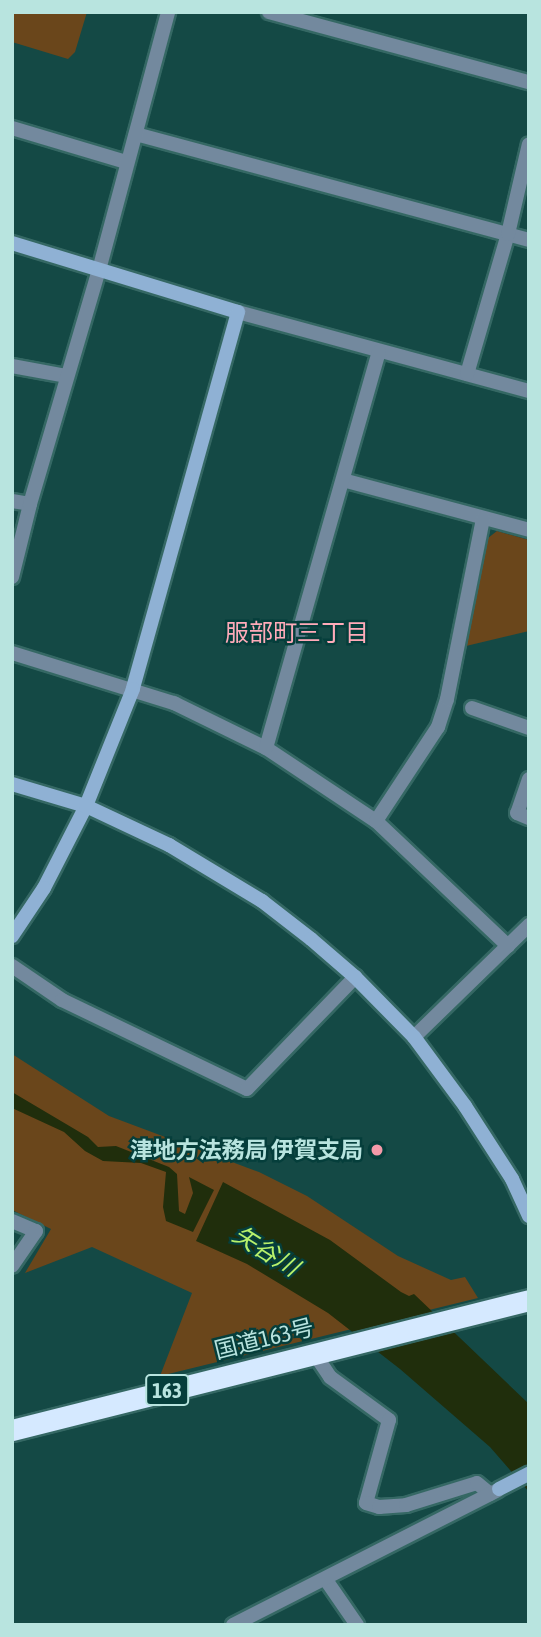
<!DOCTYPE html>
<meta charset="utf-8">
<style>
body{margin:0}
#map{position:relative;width:541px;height:1637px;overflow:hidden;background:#144945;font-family:"Asap Condensed","Noto Sans JP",sans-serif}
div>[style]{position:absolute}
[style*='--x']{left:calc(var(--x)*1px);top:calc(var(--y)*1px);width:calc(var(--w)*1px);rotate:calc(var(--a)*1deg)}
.green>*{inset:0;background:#6a461b}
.water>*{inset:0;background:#202e0c}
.roads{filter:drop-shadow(2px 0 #356864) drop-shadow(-2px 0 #356864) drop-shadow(0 2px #356864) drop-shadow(0 -2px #356864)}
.street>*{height:14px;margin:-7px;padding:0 7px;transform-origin:7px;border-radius:7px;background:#73899e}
.secondary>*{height:14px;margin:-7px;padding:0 7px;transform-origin:7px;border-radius:7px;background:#8fb1d4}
.highway>*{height:21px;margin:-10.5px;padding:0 10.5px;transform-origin:10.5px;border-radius:10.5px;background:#d5e9ff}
.dots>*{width:19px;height:19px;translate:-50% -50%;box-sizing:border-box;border:4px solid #053e3b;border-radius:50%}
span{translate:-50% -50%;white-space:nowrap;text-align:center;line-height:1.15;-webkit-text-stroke:5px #053e3b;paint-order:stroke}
.shield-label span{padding:2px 5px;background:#053e3b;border:2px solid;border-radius:5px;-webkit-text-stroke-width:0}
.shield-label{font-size:21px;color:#b8e4df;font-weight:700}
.poi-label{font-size:23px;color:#b8e4df;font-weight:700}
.right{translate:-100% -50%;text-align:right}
.street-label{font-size:23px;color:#b8e4df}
.neighbourhood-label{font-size:24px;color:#ffabb9}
.water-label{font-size:24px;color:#b8f16b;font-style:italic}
.frame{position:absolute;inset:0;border:14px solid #b8e4df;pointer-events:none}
</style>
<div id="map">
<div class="green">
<i style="clip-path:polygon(12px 12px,87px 12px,75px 52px,68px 59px,12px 42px)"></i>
<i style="clip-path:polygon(497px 531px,529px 540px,529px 631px,466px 646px,488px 538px)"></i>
<i style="clip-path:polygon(12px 1054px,109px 1116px,259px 1172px,307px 1196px,398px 1256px,451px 1280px,465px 1277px,478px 1298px,160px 1376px,192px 1293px,92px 1247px,25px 1273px,51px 1229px,12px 1210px)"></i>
</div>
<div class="water">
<i style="clip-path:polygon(12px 1092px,88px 1137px,98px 1147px,116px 1146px,169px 1167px,177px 1174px,179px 1211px,185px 1214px,193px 1193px,189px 1177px,214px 1190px,193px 1232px,166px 1221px,163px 1207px,166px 1172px,141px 1163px,103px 1161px,85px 1151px,64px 1132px,12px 1108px)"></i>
<i style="clip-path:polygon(223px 1182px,330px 1240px,401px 1292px,409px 1296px,414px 1294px,529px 1404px,529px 1492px,490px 1447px,400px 1369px,328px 1313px,247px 1264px,196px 1241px)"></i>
</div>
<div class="roads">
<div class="street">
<i style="--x:269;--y:12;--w:269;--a:15.1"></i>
<i style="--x:12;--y:128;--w:119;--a:16.6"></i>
<i style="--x:136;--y:134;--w:407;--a:15.1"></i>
<i style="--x:238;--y:312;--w:302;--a:15.2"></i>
<i style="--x:12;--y:366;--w:56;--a:10.3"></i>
<i style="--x:467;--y:374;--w:146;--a:-73.7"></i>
<i style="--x:508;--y:234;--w:92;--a:-76.9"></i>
<i style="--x:343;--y:480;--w:193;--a:15"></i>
<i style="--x:12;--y:501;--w:18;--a:9"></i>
<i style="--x:12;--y:577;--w:75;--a:-76.1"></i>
<i style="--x:30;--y:504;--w:244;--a:-73.6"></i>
<i style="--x:99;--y:270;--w:267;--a:-75"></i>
<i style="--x:12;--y:653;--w:170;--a:17.2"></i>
<i style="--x:174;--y:703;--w:102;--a:26.1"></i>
<i style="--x:266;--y:748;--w:132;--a:33.6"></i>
<i style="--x:376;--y:821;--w:182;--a:43.4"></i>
<i style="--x:472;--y:708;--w:60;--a:19.3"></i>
<i style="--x:266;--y:748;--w:412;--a:-74.1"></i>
<i style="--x:529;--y:779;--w:36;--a:109"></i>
<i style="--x:517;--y:813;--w:13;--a:23"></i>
<i style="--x:376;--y:821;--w:113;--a:-56.6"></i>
<i style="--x:438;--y:727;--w:29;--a:-72"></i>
<i style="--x:447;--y:699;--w:184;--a:-78.7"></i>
<i style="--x:12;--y:966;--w:60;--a:34.2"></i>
<i style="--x:62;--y:1000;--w:205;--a:25.7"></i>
<i style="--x:247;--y:1089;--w:156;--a:-46"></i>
<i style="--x:414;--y:1037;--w:161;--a:-44.2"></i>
<i style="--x:12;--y:1221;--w:26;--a:23"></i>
<i style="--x:36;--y:1231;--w:42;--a:124.4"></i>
<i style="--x:314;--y:1353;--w:29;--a:56"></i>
<i style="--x:330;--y:1377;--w:73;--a:36.1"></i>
<i style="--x:389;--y:1420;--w:86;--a:105.5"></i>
<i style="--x:366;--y:1503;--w:14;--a:17"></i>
<i style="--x:379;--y:1507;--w:27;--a:-4"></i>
<i style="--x:406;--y:1505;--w:74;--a:-17.2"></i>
<i style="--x:477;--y:1483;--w:17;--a:40"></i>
<i style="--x:326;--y:1580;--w:55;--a:55.4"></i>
<i style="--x:233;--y:1625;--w:297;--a:-27"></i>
</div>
<div class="secondary">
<i style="--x:12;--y:243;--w:236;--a:17"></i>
<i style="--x:238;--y:312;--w:391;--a:105.6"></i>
<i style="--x:133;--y:689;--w:126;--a:111.9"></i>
<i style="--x:86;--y:806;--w:92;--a:117.1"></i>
<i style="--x:44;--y:888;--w:58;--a:123.7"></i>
<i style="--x:12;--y:784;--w:77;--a:16.6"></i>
<i style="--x:86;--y:806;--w:92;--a:25.2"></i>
<i style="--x:169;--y:845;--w:109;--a:31.1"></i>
<i style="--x:262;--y:901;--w:62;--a:37.8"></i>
<i style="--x:311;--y:939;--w:58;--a:40.8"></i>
<i style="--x:355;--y:977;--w:84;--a:45.5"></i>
<i style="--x:414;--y:1037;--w:86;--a:53.5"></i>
<i style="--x:465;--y:1106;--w:87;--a:57.2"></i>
<i style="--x:512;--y:1179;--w:41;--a:65.3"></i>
<i style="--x:499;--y:1489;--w:34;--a:-27"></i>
</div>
<div class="highway">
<i style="--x:12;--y:1430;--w:533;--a:-14.11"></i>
</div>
</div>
<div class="dots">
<i style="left:377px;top:1150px;background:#f39aa9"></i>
</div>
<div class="shield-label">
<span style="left:167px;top:1390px">163</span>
</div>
<div class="poi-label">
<span class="right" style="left:363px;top:1150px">津地方法務局 伊賀支局</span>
</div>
<div class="street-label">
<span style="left:264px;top:1339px;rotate:-14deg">国道163号</span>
</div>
<div class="neighbourhood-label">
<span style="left:297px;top:633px">服部町三丁目</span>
</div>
<div class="water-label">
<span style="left:266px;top:1251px;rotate:32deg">矢谷川</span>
</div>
<div class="frame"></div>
</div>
